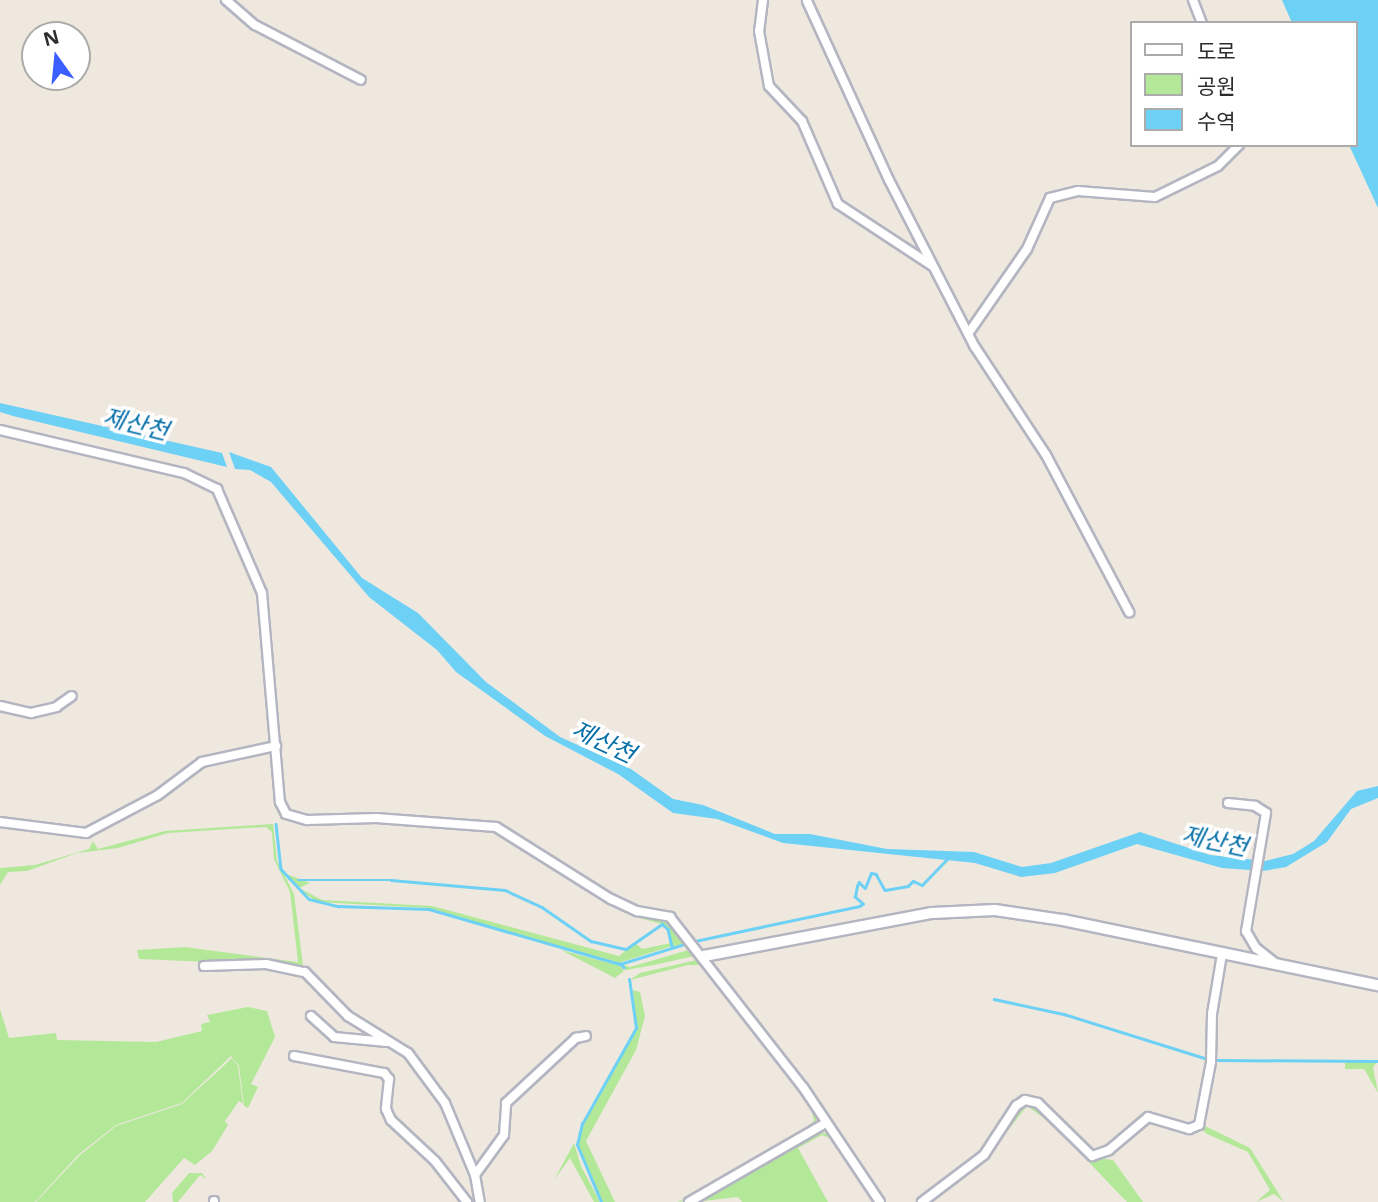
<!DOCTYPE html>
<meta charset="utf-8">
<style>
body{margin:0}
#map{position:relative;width:1378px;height:1202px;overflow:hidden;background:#efe8df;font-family:"Noto Sans","Noto Sans KR",sans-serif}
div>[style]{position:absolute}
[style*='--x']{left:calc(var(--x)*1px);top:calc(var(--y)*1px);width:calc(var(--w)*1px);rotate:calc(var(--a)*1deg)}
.green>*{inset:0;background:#b3e899}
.water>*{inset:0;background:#6dd1f6}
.stream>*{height:2.5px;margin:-1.25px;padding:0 1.25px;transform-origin:1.25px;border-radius:1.25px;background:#6dd1f6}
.roads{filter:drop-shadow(2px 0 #b3b5c1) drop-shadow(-2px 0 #b3b5c1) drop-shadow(0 2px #b3b5c1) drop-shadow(0 -2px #b3b5c1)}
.minor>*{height:8px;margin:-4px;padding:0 4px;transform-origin:4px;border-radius:4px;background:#fff}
.tertiary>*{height:10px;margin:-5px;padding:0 5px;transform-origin:5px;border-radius:5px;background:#fff}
span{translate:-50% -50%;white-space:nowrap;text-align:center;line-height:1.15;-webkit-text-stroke:7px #fff;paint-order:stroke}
.water-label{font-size:24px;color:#066fa7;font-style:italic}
.legend{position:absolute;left:1130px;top:21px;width:228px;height:126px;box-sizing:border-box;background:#fff;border:2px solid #ababab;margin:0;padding:9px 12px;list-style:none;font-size:21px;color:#2d2d2d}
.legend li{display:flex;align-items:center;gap:14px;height:35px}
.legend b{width:35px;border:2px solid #ababab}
.north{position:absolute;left:21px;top:21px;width:70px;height:70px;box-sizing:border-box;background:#fff;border:2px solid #ababab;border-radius:50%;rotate:345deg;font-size:19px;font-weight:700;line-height:28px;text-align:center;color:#2d2d2d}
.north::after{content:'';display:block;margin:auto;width:24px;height:32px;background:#3b5fff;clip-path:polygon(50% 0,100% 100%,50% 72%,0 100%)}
</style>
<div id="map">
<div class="green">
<i style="clip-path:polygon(379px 819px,477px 826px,505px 832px,594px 892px,632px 912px,671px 921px,690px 943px,673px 946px,665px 925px,632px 916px,501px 832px,399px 822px,301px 823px)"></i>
<i style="clip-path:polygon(273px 824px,277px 861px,294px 894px,303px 966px,139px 959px,137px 950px,185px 947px,298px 962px,290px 892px,274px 859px,272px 832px,266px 827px,168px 833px,118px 848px,77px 853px,27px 871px,8px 872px,0 885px,0 868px,35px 865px,89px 849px,93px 841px,98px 849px,165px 831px)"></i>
<i style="clip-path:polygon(284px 873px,310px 883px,299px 888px,322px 900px,432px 906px,619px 956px,635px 943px,642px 949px,671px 943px,672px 946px,615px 964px,429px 908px,318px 902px,299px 890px)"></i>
<i style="clip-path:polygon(692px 949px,694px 956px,654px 965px,626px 970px,621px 964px,630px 967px)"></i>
<i style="clip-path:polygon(561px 950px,620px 966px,624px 971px,615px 978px)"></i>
<i style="clip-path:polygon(697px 960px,714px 974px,800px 1086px,813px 1104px,817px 1121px,814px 1127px,800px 1137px,720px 1185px,689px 1200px,678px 1202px,788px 1142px,814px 1121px,809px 1101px,703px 965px,688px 965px,630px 980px,640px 973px)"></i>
<i style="clip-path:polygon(633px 990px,640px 992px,645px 1016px,636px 1050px,586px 1141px,615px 1202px,602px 1202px,577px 1146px,582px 1124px,636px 1028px)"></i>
<i style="clip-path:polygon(248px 1007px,267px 1011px,275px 1037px,251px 1084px,258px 1087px,248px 1108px,244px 1106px,239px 1066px,231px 1056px,182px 1103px,116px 1125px,78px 1155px,35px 1202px,0 1202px,0 1009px,9px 1038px,56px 1033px,57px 1040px,156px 1042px,202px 1031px,201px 1024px,210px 1022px,207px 1015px)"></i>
<i style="clip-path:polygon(232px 1058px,238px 1066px,243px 1104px,239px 1101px,225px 1121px,228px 1125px,212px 1151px,195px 1165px,184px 1158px,145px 1202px,36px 1202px,79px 1156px,116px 1126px,182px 1104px)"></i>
<i style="clip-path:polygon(1378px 1061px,1373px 1067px,1378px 1093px,1364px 1069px,1345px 1069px,1345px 1062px)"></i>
<i style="clip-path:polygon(1021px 1104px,1037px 1104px,1096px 1158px,1113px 1160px,1143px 1202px,1127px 1202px,1052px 1124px,1027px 1106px,980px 1166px,926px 1202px,971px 1169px)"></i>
<i style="clip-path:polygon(1203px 1125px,1250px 1148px,1284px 1202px,1274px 1194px,1256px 1202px,1270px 1190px,1248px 1152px,1207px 1134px,1200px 1128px)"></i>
<i style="clip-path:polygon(819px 1133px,831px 1134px,835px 1140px,822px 1135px,798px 1148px,828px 1202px,742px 1202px,738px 1197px,695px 1202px)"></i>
<i style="clip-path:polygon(574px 1143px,581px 1166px,600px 1202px,594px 1202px,570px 1158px,554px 1180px)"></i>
<i style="clip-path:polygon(189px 1173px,202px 1173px,206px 1179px,200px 1175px,178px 1202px,173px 1202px,172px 1193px)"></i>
</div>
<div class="water">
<i style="clip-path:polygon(1282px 0,1378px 0,1378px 208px,1349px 145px,1355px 145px,1355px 23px,1292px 23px)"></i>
<i style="clip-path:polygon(0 403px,222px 453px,227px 467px,13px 416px,0 412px)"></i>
<i style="clip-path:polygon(229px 452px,271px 467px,362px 578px,418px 613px,486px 682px,560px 737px,631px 769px,673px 799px,703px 805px,775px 834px,810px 834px,887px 849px,974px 852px,1022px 867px,1051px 863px,1140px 832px,1210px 855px,1265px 861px,1293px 854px,1314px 841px,1357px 791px,1378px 786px,1378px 798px,1351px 809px,1327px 842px,1286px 867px,1263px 871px,1222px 868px,1137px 844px,1055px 873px,1021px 877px,975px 863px,783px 843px,717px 819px,673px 813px,618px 774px,545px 736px,456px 672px,437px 650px,369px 597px,271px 482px,250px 470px,235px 469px)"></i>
</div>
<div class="stream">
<i style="--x:276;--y:824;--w:45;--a:83.7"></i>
<i style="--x:281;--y:869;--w:41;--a:47"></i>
<i style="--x:309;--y:899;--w:30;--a:14"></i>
<i style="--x:338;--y:906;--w:91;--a:1.9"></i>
<i style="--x:429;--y:909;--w:199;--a:16.1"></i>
<i style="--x:298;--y:880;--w:93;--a:0"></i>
<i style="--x:391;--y:880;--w:114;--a:5"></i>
<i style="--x:505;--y:890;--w:41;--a:24.7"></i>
<i style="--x:542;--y:907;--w:60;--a:34.8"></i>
<i style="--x:591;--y:941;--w:36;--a:13"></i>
<i style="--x:626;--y:949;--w:44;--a:-34.8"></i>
<i style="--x:662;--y:924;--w:8;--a:40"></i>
<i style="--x:668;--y:929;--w:18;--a:77"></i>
<i style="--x:695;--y:941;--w:168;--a:-12"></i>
<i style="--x:859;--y:906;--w:4;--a:-27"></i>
<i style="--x:863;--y:904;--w:11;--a:-139"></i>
<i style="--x:855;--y:897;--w:11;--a:-80"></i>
<i style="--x:857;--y:886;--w:4;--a:-63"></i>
<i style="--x:859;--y:882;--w:8;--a:45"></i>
<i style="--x:865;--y:888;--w:16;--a:-68"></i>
<i style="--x:871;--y:873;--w:5;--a:11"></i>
<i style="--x:876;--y:874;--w:18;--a:61"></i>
<i style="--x:885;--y:890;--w:23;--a:-10"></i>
<i style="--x:908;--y:886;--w:7;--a:-45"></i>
<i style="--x:913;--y:881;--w:10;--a:24"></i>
<i style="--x:922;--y:885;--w:37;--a:-46"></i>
<i style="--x:624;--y:968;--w:6;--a:-135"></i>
<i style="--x:620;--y:964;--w:71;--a:-17.2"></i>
<i style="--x:994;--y:999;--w:72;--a:12.1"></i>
<i style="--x:1064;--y:1014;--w:151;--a:17.4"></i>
<i style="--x:1217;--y:1060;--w:161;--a:0.4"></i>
<i style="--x:601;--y:1202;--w:62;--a:-112.8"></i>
<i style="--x:577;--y:1145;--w:22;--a:-77"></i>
<i style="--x:582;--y:1124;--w:110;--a:-60.6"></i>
<i style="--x:636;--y:1028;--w:49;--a:-98.1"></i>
</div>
<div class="roads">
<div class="minor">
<i style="--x:226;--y:0;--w:38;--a:41"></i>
<i style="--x:255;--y:25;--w:119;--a:27.4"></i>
<i style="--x:763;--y:0;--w:31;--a:97"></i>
<i style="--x:759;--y:31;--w:56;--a:79.7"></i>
<i style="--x:769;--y:86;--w:48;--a:46.7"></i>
<i style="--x:802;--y:121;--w:90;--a:66.6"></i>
<i style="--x:838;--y:204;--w:111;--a:33.3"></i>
<i style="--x:1193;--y:0;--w:25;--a:69"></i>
<i style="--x:807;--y:1;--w:197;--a:65.4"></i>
<i style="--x:889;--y:180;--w:188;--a:62.8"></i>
<i style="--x:975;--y:347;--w:129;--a:56.7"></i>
<i style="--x:1046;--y:455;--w:178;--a:62.1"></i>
<i style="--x:970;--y:331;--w:100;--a:-55.2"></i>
<i style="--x:1027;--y:249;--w:56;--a:-65.7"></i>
<i style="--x:1050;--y:198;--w:29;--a:-14"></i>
<i style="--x:1078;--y:191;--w:77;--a:4.5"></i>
<i style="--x:1155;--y:197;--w:70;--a:-26.2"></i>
<i style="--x:1218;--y:166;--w:30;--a:-45"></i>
<i style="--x:0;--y:430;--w:189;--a:13.2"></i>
<i style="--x:184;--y:473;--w:37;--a:26"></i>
<i style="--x:217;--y:489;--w:113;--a:66.6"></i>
<i style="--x:262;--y:593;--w:210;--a:85.1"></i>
<i style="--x:280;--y:802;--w:13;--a:63"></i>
<i style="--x:286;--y:814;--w:22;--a:16"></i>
<i style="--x:307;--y:820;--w:69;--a:-1.7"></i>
<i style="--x:376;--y:818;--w:120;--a:4.3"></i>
<i style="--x:496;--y:827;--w:136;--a:32.1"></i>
<i style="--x:611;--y:899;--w:29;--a:25"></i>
<i style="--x:637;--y:911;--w:34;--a:10"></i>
<i style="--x:670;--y:917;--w:216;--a:52"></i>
<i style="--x:803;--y:1087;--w:138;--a:56.2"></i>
<i style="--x:0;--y:706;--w:32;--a:13"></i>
<i style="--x:31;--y:713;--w:26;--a:-13"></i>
<i style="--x:56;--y:707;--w:19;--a:-35"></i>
<i style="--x:1228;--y:803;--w:27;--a:6"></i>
<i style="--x:1255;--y:806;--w:13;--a:32"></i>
<i style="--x:1266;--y:813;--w:120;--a:99.6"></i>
<i style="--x:1246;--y:931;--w:20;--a:60"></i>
<i style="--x:1256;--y:948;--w:23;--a:38"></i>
<i style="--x:0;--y:822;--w:87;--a:7.3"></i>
<i style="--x:86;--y:833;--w:81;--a:-27.8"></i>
<i style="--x:158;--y:795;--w:55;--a:-36.9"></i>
<i style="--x:202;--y:762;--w:76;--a:-12.2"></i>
<i style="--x:204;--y:966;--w:62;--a:-1.8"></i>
<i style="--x:266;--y:964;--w:40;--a:12"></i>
<i style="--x:305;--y:972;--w:62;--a:45.7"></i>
<i style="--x:348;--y:1016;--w:70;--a:31.7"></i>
<i style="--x:408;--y:1053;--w:62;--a:53.5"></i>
<i style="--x:445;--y:1103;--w:78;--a:67.4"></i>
<i style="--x:475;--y:1175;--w:27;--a:80"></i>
<i style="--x:311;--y:1016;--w:31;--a:42"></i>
<i style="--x:334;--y:1037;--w:53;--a:5.4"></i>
<i style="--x:294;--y:1056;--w:92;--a:10.7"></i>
<i style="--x:384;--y:1073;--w:8;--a:50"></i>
<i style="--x:389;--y:1079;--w:30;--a:96"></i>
<i style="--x:386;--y:1109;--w:12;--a:66"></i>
<i style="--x:391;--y:1120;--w:60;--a:43"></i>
<i style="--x:435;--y:1161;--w:52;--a:52"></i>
<i style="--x:475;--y:1175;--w:49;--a:-54.1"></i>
<i style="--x:504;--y:1135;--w:32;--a:-86"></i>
<i style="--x:506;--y:1103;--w:96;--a:-42.9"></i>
<i style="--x:576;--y:1038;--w:10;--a:-11"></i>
<i style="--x:214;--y:1201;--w:1;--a:90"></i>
<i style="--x:689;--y:1202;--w:158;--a:-30"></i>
<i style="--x:922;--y:1202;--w:78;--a:-37.2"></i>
<i style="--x:984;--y:1155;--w:59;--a:-56.9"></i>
<i style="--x:1016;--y:1106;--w:11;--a:-34"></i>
<i style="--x:1025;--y:1100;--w:13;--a:13"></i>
<i style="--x:1038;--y:1103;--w:76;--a:44.5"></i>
<i style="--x:1092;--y:1156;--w:18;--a:-19"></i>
<i style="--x:1109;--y:1150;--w:51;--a:-40.2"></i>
<i style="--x:1148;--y:1117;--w:43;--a:16.3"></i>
<i style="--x:1189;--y:1129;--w:11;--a:-22"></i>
<i style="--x:1199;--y:1125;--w:64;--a:-79.2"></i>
<i style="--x:1211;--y:1062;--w:48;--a:-88.8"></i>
<i style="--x:1212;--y:1014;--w:61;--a:-80.5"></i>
</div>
<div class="tertiary">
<i style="--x:704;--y:956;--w:232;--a:-10.7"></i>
<i style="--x:932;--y:913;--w:63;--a:-2.7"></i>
<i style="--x:995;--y:910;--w:69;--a:8.4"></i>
<i style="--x:1063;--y:920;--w:322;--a:11.7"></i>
</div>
</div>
<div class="water-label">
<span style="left:136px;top:423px;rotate:14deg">제산천</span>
<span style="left:604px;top:741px;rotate:25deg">제산천</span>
<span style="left:1215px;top:840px;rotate:12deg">제산천</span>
</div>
<ul class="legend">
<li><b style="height:9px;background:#fff"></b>도로</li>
<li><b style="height:19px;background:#b3e899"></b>공원</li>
<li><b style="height:19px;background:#6dd1f6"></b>수역</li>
</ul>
<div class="north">N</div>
</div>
